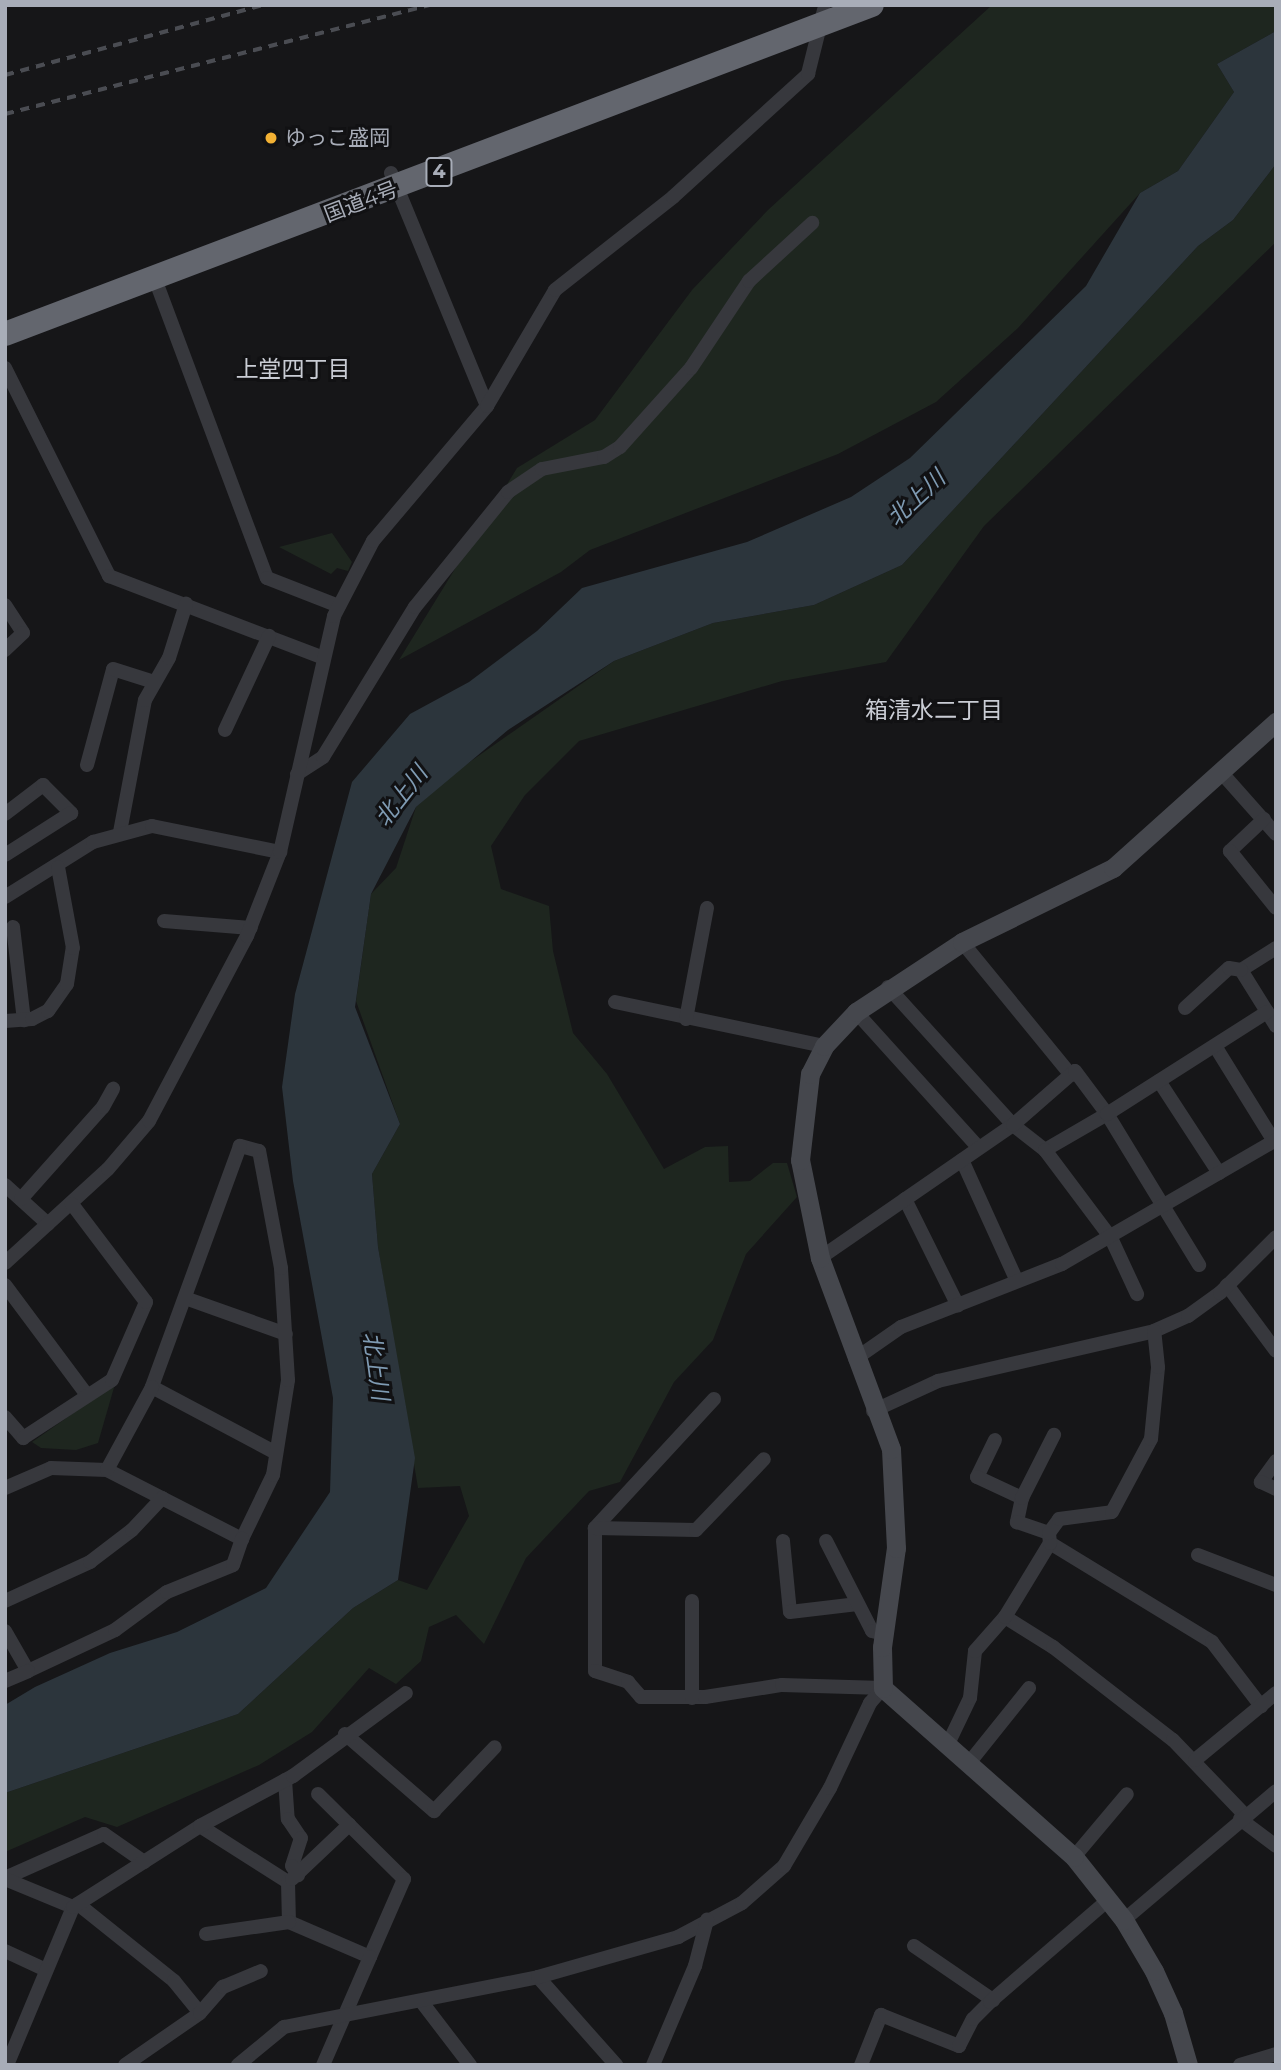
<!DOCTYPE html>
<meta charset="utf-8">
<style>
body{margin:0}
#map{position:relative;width:1281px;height:2070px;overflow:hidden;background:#161618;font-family:Montserrat,"Noto Sans JP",sans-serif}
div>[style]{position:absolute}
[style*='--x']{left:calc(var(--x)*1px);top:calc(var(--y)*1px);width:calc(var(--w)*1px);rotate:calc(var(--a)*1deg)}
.green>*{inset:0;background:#1e261f}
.water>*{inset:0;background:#2c353c}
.street>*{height:14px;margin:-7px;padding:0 7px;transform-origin:7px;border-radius:7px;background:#37383d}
.secondary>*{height:19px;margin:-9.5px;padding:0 9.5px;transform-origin:9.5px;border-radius:9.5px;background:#45474d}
.highway>*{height:24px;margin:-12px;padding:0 12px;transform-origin:12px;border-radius:12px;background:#63666e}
.rail>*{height:3.5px;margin-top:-1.75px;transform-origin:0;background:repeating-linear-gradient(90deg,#4a4c52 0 9px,transparent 0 16px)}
.dots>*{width:19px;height:19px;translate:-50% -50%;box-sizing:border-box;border:4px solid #111113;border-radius:50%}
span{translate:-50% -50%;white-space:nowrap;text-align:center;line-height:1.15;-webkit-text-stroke:6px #111113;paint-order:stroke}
.shield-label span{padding:2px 5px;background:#111113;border:2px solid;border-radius:5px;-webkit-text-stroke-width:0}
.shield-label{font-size:19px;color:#a8adb8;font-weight:700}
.poi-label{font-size:21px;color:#a8adb8}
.left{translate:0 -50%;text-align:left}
.street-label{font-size:21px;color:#a8adb8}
.neighbourhood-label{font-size:23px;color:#c9ccd4}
.water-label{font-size:23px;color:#7f9bb3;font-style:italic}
.frame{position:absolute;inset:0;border:7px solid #a8adb8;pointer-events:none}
</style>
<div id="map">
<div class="green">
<i style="clip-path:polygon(992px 5px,1276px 5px,1276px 31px,1217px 64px,1234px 92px,1178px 171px,1140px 193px,1018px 328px,936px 402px,838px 454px,590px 550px,561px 572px,399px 660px,517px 468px,595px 420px,692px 290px,768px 210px)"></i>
<i style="clip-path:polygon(1276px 164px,1276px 242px,984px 526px,886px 662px,782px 681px,579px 741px,525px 795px,491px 846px,501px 889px,549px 906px,553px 951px,573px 1033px,607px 1074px,664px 1169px,705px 1147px,728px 1146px,729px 1182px,750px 1181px,773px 1163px,787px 1163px,797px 1197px,746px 1254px,713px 1340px,674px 1382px,620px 1482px,589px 1491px,526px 1558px,484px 1644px,456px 1615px,429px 1627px,421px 1661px,396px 1684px,369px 1668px,312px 1732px,259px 1765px,117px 1827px,85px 1817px,5px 1852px,5px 1793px,238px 1714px,353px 1608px,398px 1580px,427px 1590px,469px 1516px,460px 1486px,418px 1488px,378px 1247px,372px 1174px,400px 1124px,356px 1001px,371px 894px,396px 868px,416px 807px,454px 773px,614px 661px,713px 623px,814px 605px,902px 565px,1198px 246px,1233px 220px)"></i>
<i style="clip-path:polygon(332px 533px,352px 562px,348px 571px,337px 568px,331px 574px,279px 547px)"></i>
<i style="clip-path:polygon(115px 1384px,98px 1443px,76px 1450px,41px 1448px,32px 1442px)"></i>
</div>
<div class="water">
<i style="clip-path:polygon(1276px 31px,1276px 164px,1233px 220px,1198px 246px,902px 565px,814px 605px,713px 623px,614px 661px,508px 730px,416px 807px,371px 894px,355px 1007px,400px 1124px,372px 1174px,378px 1247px,415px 1458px,398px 1580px,353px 1608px,238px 1714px,5px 1793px,5px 1705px,35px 1687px,110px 1653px,177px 1632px,266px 1588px,330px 1492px,333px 1398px,293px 1181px,282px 1087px,295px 994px,352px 782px,410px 714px,469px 682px,537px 631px,582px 588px,747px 542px,851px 497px,910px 458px,1086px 286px,1140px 193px,1178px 171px,1234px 92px,1217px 64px)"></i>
</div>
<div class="street">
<i style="--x:391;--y:173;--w:252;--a:67.6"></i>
<i style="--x:155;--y:279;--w:319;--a:69.5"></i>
<i style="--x:267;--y:578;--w:77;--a:21.3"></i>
<i style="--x:5;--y:368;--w:233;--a:63.4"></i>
<i style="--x:109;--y:576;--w:230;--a:20.9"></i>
<i style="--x:5;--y:605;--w:33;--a:57"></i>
<i style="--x:23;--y:633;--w:25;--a:137"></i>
<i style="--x:225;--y:730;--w:104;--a:-64.9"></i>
<i style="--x:87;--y:765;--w:99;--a:-74.8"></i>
<i style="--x:113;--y:669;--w:43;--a:17.6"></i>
<i style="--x:1220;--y:771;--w:84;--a:48.4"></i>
<i style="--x:297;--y:774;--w:31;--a:-33"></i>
<i style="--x:323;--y:757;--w:176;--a:-58.5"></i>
<i style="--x:415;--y:607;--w:148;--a:-51"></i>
<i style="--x:508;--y:492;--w:41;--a:-34.1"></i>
<i style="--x:542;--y:469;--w:63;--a:-11"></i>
<i style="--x:604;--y:457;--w:19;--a:-32"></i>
<i style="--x:620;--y:447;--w:106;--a:-48.1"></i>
<i style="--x:691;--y:368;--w:105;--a:-56.3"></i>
<i style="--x:749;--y:281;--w:86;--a:-42.6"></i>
<i style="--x:5;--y:814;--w:48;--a:-37.3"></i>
<i style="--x:43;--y:785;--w:40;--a:45"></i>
<i style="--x:71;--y:813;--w:78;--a:147.5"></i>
<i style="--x:1264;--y:819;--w:47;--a:136.7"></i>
<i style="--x:1230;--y:851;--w:73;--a:51.1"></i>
<i style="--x:120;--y:832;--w:134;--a:-79.3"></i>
<i style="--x:145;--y:700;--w:48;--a:-60.3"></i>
<i style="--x:169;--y:658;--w:57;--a:-72.5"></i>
<i style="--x:5;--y:897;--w:104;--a:-32"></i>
<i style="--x:93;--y:842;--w:61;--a:-15.2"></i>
<i style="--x:152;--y:826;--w:131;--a:11.5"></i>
<i style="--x:164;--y:921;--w:87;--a:4.6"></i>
<i style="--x:13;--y:927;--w:94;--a:83.3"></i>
<i style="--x:962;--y:942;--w:172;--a:50.7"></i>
<i style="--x:1276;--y:948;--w:41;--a:147.8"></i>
<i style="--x:1241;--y:970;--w:66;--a:58"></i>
<i style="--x:888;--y:987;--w:186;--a:47.8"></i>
<i style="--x:1013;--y:1125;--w:41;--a:38"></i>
<i style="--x:1045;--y:1150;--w:72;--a:-30.1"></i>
<i style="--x:1107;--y:1114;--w:177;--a:58.6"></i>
<i style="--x:615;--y:1002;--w:214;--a:11.9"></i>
<i style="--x:1185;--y:1008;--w:59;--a:-42.3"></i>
<i style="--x:1229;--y:968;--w:12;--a:9"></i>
<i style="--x:856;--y:1012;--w:183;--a:47.9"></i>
<i style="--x:686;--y:1019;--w:113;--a:-79.3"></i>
<i style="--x:5;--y:1021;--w:27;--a:-4"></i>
<i style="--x:32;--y:1019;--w:18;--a:-27"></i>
<i style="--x:48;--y:1011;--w:33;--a:-55"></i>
<i style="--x:67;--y:984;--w:36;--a:-81"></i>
<i style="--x:73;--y:948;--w:82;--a:-100.5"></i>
<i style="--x:1215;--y:1046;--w:112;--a:58.2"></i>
<i style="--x:1159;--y:1081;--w:110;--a:56.9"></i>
<i style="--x:1045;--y:1150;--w:110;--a:53.1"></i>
<i style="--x:1111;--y:1238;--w:62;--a:65.1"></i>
<i style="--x:962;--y:1160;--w:133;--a:65.6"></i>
<i style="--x:5;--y:1185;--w:58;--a:42.2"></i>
<i style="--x:21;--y:1199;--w:123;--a:-48.3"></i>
<i style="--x:103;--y:1107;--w:21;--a:-61"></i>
<i style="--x:905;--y:1199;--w:119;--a:63.6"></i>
<i style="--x:820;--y:1258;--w:234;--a:-34.6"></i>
<i style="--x:1013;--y:1125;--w:82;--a:-41.1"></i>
<i style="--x:1075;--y:1071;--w:54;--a:53.3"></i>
<i style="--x:1107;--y:1114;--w:190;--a:-32.5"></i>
<i style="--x:5;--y:1263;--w:139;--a:-42.4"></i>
<i style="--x:108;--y:1169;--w:63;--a:-49.5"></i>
<i style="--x:149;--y:1121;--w:209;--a:-62.1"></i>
<i style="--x:247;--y:936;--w:90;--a:-68.6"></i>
<i style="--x:280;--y:852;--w:242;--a:-77.1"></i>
<i style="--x:334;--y:616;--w:85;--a:-62.5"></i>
<i style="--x:373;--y:541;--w:177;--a:-49.8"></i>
<i style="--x:487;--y:406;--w:134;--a:-59.6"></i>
<i style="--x:555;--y:290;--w:150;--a:-38.2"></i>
<i style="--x:673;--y:197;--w:183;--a:-42.3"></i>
<i style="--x:808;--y:74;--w:66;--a:-76"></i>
<i style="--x:5;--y:1285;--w:137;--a:53.3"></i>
<i style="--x:1227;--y:1285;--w:82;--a:53.4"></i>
<i style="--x:185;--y:1298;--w:107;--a:19.6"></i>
<i style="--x:855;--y:1359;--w:56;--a:-34.8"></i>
<i style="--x:901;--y:1327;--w:173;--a:-21.4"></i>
<i style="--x:1062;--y:1264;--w:247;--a:-30.1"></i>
<i style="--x:152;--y:1387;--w:140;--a:28"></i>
<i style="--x:714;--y:1399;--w:176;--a:132.7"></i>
<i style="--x:595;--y:1528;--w:143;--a:90"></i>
<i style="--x:595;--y:1671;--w:35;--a:18"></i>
<i style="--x:628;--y:1682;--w:20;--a:49"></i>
<i style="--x:641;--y:1697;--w:64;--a:0"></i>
<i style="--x:705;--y:1697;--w:78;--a:-8.9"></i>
<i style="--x:782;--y:1685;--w:101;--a:1.7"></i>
<i style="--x:873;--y:1411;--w:72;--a:-24.8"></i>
<i style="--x:938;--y:1381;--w:222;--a:-13"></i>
<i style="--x:1154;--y:1331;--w:37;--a:-24"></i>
<i style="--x:1188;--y:1316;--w:39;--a:-36"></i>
<i style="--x:1220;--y:1293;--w:79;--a:-45"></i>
<i style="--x:5;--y:1417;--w:28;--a:49"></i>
<i style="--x:23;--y:1438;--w:106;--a:-33.1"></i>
<i style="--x:112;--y:1380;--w:85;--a:-66.4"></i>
<i style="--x:146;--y:1302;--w:123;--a:-127.1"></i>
<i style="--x:995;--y:1440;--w:41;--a:115.9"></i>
<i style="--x:977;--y:1477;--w:50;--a:25"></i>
<i style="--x:1022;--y:1498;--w:25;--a:102"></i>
<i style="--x:1017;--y:1522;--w:34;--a:19"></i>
<i style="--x:1276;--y:1461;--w:26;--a:126"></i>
<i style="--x:1261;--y:1482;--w:17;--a:25"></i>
<i style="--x:5;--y:1488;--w:50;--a:-23.5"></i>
<i style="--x:51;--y:1468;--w:56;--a:2"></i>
<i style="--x:107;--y:1470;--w:152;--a:27.1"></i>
<i style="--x:242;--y:1539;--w:71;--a:-64.2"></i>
<i style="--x:273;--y:1475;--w:96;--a:-81"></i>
<i style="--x:288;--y:1380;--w:112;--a:-93.6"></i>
<i style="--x:281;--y:1268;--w:119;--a:-100.6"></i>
<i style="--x:259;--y:1151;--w:20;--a:-165"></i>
<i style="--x:240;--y:1146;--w:257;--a:110.1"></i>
<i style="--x:152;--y:1387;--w:94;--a:118.5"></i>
<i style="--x:1022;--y:1498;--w:71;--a:-63.1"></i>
<i style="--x:595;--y:1528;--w:101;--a:1.1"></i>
<i style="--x:696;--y:1530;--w:98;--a:-46.2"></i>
<i style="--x:783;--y:1541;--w:71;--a:84.4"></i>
<i style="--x:790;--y:1612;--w:68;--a:-6.7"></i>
<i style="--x:826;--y:1541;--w:101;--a:62.9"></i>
<i style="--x:872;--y:1631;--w:12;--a:14"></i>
<i style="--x:1050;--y:1543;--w:190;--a:31.4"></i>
<i style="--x:1212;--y:1642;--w:81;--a:52.6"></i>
<i style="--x:1198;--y:1555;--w:84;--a:21"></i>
<i style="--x:5;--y:1601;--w:94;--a:-24.6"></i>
<i style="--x:90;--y:1562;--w:53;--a:-37.3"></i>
<i style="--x:132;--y:1530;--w:44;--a:-46.8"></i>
<i style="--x:692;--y:1601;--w:97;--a:90"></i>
<i style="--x:1005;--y:1617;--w:57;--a:32"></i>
<i style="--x:1053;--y:1647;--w:152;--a:37.8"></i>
<i style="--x:1173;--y:1740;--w:104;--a:46.2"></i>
<i style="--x:5;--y:1631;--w:46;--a:60.1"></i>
<i style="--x:28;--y:1671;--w:96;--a:-25.2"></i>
<i style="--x:115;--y:1630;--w:64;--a:-36.2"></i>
<i style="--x:167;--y:1592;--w:71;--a:-22.2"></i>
<i style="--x:233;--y:1565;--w:28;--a:-71"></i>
<i style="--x:5;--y:1681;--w:25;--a:-23"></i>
<i style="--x:345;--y:1734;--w:118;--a:40.9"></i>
<i style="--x:434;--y:1811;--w:88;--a:-46.4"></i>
<i style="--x:947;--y:1746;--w:53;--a:-64.4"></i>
<i style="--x:970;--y:1698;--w:47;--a:-83.9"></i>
<i style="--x:975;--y:1651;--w:45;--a:-48.6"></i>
<i style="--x:1005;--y:1617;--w:87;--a:-58.7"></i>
<i style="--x:1050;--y:1543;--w:10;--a:-96"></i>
<i style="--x:1049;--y:1533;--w:17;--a:-54"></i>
<i style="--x:1059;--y:1519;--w:53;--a:-7.5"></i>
<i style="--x:1112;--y:1512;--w:83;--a:-61.9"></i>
<i style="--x:1151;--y:1439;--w:72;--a:-84.4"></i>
<i style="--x:1158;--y:1367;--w:36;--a:-96"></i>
<i style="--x:1195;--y:1760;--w:105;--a:-39.6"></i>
<i style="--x:969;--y:1763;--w:96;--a:-51.3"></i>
<i style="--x:285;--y:1780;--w:39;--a:86"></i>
<i style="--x:288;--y:1819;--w:23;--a:56"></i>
<i style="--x:301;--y:1838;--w:29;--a:108"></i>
<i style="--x:292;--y:1866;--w:11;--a:56"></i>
<i style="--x:318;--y:1794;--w:121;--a:44.7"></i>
<i style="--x:404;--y:1879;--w:85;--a:113.6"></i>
<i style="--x:1240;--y:1819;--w:45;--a:36.9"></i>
<i style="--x:200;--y:1826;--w:104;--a:32.5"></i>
<i style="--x:288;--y:1882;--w:40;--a:88.6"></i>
<i style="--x:289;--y:1922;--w:88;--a:23.4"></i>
<i style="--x:370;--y:1957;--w:118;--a:113.5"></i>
<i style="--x:1074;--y:1857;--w:82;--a:-49.9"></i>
<i style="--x:5;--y:1878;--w:108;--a:-24"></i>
<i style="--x:104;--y:1834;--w:49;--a:35"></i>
<i style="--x:5;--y:1879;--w:74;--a:22.4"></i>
<i style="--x:292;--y:1879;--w:79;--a:-43.5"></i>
<i style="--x:78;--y:1904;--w:123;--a:38.7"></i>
<i style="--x:174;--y:1981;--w:41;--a:50.9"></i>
<i style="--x:1124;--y:1920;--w:199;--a:-40.3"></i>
<i style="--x:206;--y:1934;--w:84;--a:-8.2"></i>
<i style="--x:914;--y:1946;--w:96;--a:34.4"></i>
<i style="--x:5;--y:1951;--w:45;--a:24.9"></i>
<i style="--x:538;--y:1977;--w:118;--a:48.4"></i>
<i style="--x:421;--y:2001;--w:81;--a:52.6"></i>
<i style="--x:7;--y:2065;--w:171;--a:-67.3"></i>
<i style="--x:73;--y:1907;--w:151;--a:-32.5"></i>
<i style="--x:200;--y:1826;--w:106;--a:-28.3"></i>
<i style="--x:293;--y:1776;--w:140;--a:-36.3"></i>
<i style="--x:125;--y:2065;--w:91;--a:-34.7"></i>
<i style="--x:200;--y:2013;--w:35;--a:-49"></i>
<i style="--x:223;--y:1987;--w:41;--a:-22.8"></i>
<i style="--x:238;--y:2065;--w:60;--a:-39.6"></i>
<i style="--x:284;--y:2027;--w:259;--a:-11.1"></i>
<i style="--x:538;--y:1977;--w:146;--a:-15.9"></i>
<i style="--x:678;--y:1937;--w:72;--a:-28"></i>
<i style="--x:742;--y:1903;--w:56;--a:-41.4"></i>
<i style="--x:784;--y:1866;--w:91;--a:-59.5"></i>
<i style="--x:830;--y:1788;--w:94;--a:-64.8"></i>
<i style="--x:870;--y:1703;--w:20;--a:-49"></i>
<i style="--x:653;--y:2065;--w:108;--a:-67"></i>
<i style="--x:695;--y:1966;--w:48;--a:-75.4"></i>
<i style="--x:861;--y:2065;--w:54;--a:-68.2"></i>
<i style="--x:881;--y:2015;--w:84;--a:21.7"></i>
<i style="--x:959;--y:2046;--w:30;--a:-63"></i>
<i style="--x:973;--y:2019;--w:24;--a:-45"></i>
<i style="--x:990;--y:2002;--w:156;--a:-40.8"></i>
<i style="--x:1240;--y:2065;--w:38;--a:-17"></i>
</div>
<div class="secondary">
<i style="--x:1188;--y:2065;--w:54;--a:-106.1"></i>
<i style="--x:1173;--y:2013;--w:46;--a:-114.3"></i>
<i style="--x:1154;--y:1971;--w:59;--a:-120.5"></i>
<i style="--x:1124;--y:1920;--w:80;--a:-128.4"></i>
<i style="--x:1074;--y:1857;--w:255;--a:-138.5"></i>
<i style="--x:883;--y:1688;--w:41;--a:-91.4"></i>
<i style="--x:882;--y:1647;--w:100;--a:-82"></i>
<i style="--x:896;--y:1548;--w:99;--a:-92.9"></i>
<i style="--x:891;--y:1449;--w:204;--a:-110.4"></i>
<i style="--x:820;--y:1258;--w:100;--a:-101.5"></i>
<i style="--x:800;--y:1160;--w:87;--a:-83.4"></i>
<i style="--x:810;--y:1074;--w:31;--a:-63"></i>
<i style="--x:824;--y:1046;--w:47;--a:-46.7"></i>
<i style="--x:856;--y:1012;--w:127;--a:-33.4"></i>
<i style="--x:962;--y:942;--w:168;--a:-26.1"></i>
<i style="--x:1113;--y:868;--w:219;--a:-41.9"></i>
</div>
<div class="highway">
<i style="--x:5;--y:334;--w:927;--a:-20.78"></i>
</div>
<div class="rail">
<i style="--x:5;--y:75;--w:267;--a:-15.2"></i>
<i style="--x:5;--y:114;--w:440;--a:-14.4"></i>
</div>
<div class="dots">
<i style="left:271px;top:138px;background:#f2b134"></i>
</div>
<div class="shield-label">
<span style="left:439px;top:172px">4</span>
</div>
<div class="poi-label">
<span class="left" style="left:285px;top:138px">ゆっこ盛岡</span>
</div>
<div class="street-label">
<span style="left:361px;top:202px;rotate:-21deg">国道4号</span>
</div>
<div class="neighbourhood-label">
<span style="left:293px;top:369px">上堂四丁目</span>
<span style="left:934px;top:710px">箱清水二丁目</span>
</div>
<div class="water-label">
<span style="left:916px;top:498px;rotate:-43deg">北上川</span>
<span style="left:401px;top:796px;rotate:-52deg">北上川</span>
<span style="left:376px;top:1366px;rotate:82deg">北上川</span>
</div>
<div class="frame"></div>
</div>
